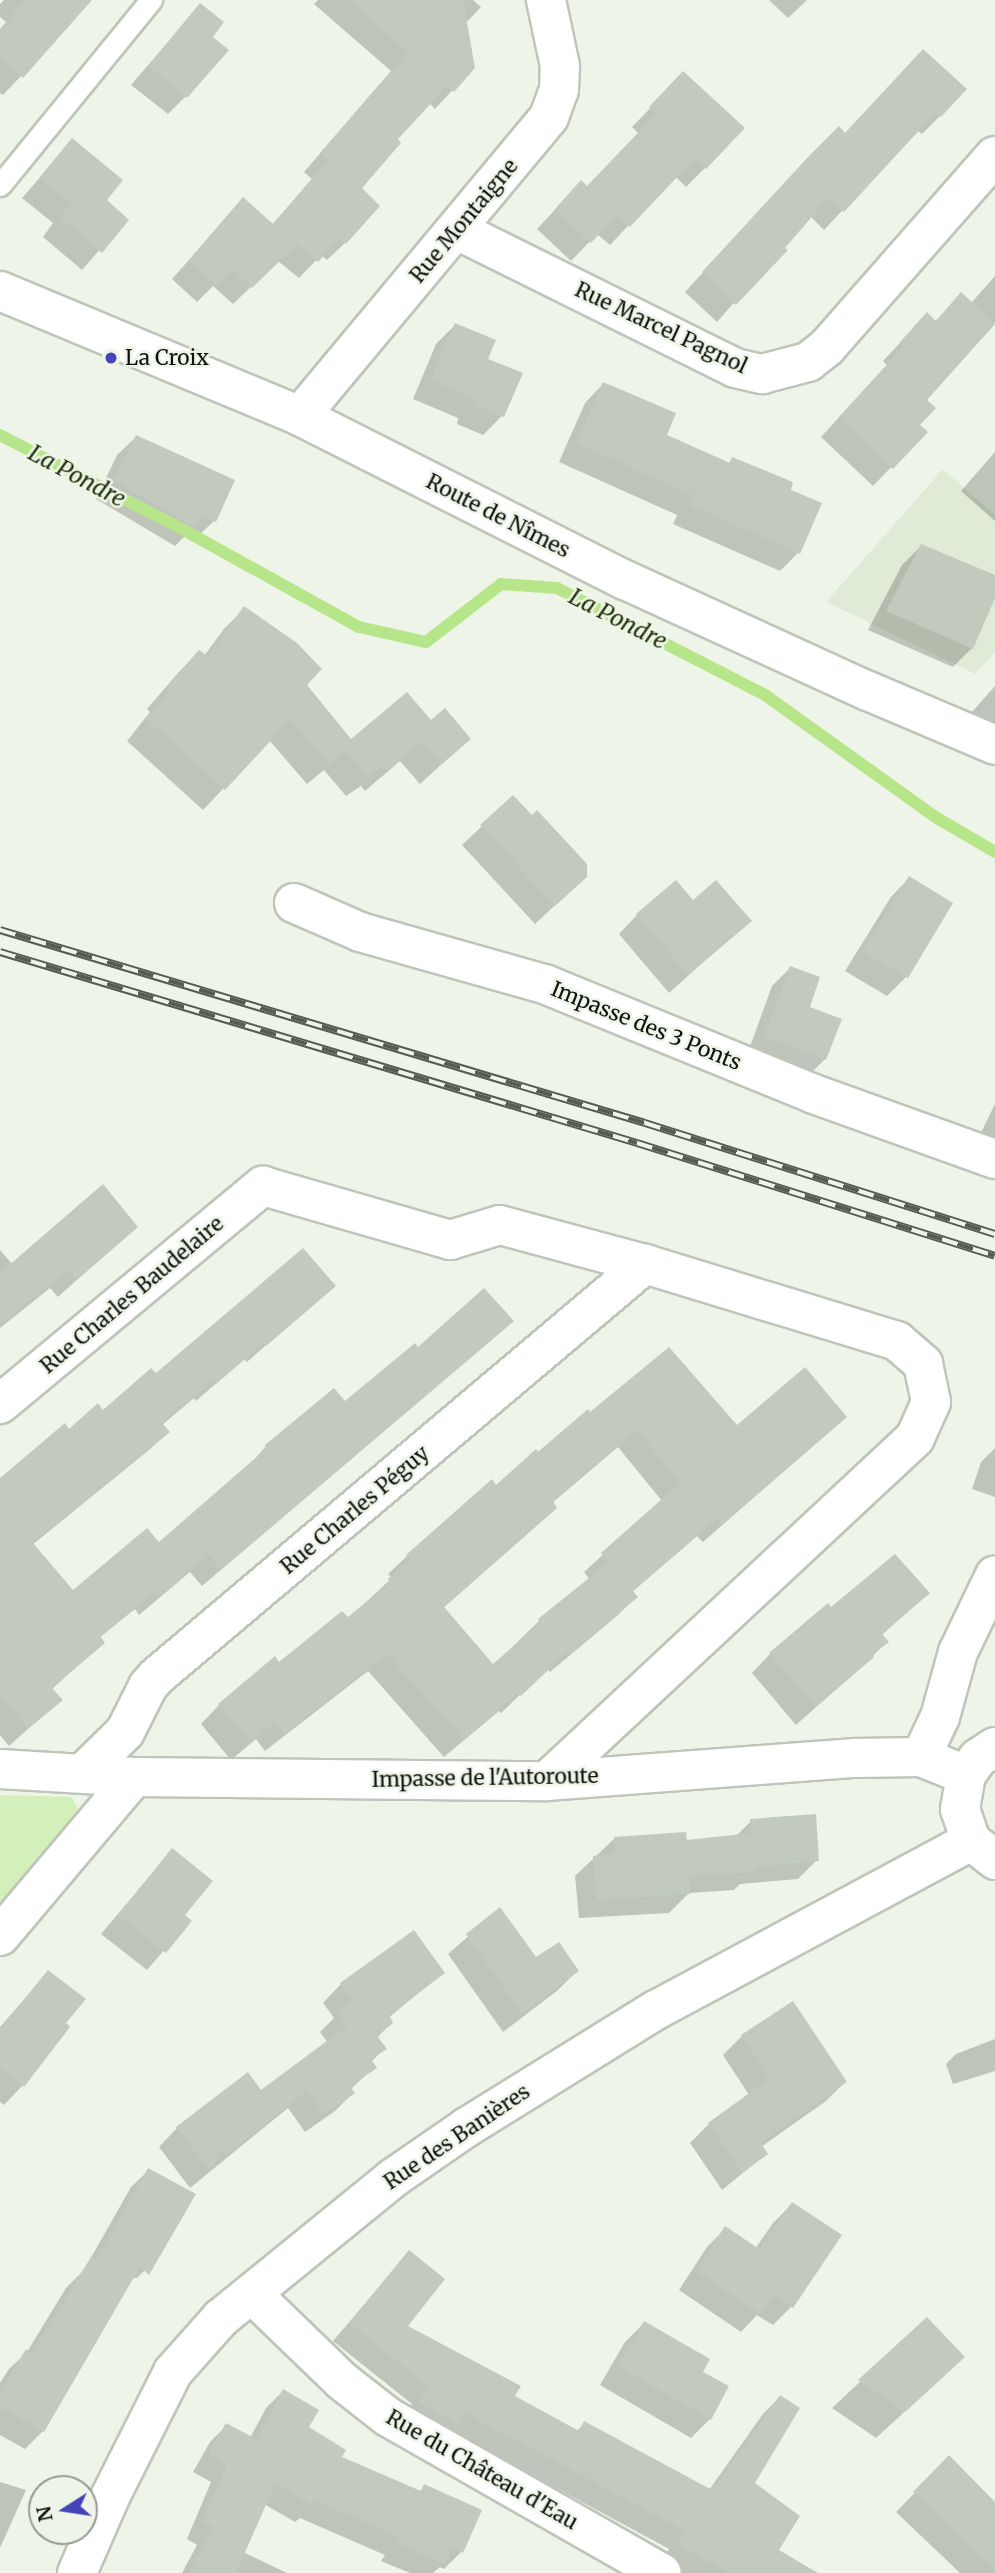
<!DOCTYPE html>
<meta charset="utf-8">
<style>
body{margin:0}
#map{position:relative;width:995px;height:2573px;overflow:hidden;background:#eef5e8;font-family:Merriweather,serif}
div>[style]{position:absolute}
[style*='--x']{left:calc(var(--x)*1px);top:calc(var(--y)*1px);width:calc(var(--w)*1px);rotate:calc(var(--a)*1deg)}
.built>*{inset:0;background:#e0ebd7}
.green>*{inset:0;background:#d3f0ba}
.shadow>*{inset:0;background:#0003}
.stream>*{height:12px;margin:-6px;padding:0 6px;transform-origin:6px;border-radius:6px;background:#b7e58a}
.building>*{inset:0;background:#c2c9bd}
.roads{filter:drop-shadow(2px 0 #bec5b9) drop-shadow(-2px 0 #bec5b9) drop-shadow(0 2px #bec5b9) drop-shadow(0 -2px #bec5b9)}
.service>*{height:21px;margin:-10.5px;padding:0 10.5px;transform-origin:10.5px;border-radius:10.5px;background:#fff}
.minor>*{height:38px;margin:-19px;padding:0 19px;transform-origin:19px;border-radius:19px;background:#fff}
.tertiary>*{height:38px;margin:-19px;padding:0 19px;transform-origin:19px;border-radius:19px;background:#fff}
.rail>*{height:8px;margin-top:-4px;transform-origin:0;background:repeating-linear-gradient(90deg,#eef5e8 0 16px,#565b53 0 32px);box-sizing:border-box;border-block:2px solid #565b53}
.dots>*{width:19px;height:19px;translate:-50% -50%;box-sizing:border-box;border:4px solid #eef5e8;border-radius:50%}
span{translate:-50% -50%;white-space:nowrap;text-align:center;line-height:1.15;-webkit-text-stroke:5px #eef5e8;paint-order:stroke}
.street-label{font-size:21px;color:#0f120d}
.poi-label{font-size:21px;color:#0f120d}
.left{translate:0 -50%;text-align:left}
.water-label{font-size:23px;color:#1f300b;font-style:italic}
.north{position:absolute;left:28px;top:2475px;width:70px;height:70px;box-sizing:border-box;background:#eef5e8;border:2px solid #959a90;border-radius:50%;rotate:258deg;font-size:19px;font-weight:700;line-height:28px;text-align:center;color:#0f120d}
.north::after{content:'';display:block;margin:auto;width:24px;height:32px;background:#4543b9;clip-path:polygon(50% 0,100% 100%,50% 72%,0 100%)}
</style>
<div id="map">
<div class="built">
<i style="clip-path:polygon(943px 469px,995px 515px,995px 652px,975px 674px,826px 602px)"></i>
</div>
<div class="green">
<i style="clip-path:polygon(0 1795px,72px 1797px,83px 1820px,0 1918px)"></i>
</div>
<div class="shadow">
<i style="clip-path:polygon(4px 0,66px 0,21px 76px,3px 95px,0 93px,0 29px,6px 22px,0 17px,0 4px)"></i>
<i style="clip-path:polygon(318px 0,473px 0,481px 7px,466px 23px,473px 68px,435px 109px,429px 103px,395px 139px,359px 189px,345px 243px,327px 260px,321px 255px,299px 278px,278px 261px,233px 304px,213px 286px,197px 302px,172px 279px,243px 199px,272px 225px,312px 179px,304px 172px,391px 71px,314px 4px)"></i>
<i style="clip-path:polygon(769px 0,807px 0,788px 18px)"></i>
<i style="clip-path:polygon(200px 5px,211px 37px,186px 96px,168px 114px,131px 85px)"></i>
<i style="clip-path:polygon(905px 70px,940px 116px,922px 134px,917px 130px,824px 230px,810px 216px,717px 322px,685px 292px,791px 177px,844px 135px)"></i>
<i style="clip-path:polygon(665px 93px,705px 168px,686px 187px,675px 176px,610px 245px,597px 234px,571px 261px,537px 229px,581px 182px,587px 188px,639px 134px,632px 127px)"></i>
<i style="clip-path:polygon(73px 140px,104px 200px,126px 220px,82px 270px,43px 237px,53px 223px,22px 198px)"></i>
<i style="clip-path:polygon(995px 276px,995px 322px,925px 400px,918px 426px,925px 432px,873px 486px,821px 437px,887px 365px,883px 361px,909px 333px,971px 303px)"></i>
<i style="clip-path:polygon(455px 325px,486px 360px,502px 416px,483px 435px,457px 424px,458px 418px,413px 399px,436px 344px)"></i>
<i style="clip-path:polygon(603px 384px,665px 436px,728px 464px,732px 459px,789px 490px,798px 553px,780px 571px,673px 524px,677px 515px,559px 462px,585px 403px)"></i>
<i style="clip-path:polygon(136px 437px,214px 521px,195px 539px,185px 536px,175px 546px,96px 499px,117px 455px)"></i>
<i style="clip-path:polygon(995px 452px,995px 521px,961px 491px)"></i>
<i style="clip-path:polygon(921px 546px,995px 577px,995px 593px,972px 648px,953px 667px,868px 630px,902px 565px)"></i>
<i style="clip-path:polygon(245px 608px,351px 741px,431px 723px,469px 739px,420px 784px,400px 761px,365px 791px,361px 786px,346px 796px,324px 770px,307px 784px,269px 740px,203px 810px,127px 741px,150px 712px,147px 709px,178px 673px,199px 652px,204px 656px,224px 629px)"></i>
<i style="clip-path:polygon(995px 686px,995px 733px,965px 720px)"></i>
<i style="clip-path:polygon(513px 797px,566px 895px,535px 924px,462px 845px)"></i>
<i style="clip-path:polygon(909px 878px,951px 903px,906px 977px,887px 996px,845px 971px,891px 897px)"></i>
<i style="clip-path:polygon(692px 903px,749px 921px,669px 993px,619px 934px,637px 915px)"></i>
<i style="clip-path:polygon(790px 968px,825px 1059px,806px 1078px,747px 1055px,772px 986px)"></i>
<i style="clip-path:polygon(995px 1104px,995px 1160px,973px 1149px)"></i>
<i style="clip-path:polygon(136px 1226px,58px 1297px,50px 1288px,0 1328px,0 1250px,13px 1265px)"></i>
<i style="clip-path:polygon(333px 1286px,247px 1362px,244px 1359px,196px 1401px,194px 1398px,162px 1425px,168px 1432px,149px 1450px,32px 1545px,72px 1592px,159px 1545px,249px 1466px,266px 1446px,345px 1403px,418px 1349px,512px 1321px,202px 1586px,190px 1572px,139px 1615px,135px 1609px,99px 1638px,102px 1643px,51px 1690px,60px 1700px,9px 1746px,0 1735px,0 1491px,69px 1432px,155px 1376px)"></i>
<i style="clip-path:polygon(evenodd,588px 1412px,737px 1428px,845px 1417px,703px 1542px,697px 1536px,632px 1592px,636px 1597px,618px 1615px,550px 1672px,547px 1669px,501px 1713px,499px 1711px,444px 1757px,368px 1671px,265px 1751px,256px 1739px,231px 1760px,201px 1724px,219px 1705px,348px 1619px,392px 1578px,388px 1574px,407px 1556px,588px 1412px,618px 1447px,662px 1501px,584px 1572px,590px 1580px,540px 1620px,493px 1666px,442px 1609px,536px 1526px,552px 1503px,618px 1447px)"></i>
<i style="clip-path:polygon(995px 1448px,995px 1497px,972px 1489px,981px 1462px)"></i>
<i style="clip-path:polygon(927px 1593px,881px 1636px,886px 1642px,872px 1657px,796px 1725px,752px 1673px,770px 1654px,831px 1610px)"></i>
<i style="clip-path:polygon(751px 1821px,817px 1860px,798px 1879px,740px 1884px,734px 1890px,689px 1893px,669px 1913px,579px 1918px,575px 1876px,615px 1838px,685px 1842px,736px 1836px)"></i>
<i style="clip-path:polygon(172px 1850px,183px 1915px,189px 1921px,147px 1970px,101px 1934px)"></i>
<i style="clip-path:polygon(500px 1909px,536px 1959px,577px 1971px,558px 1990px,503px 2032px,448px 1954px)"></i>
<i style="clip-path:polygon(48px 1972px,63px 2023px,68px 2027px,22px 2086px,4px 2105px,0 2102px,0 2027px)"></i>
<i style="clip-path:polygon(443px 1973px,388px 2018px,391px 2023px,377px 2038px,385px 2048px,371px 2062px,374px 2067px,351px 2089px,353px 2093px,335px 2111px,305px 2132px,288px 2108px,190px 2188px,159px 2147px,177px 2128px,247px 2075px,260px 2092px,328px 2043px,320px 2032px,334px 2018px,323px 2003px,341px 1984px)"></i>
<i style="clip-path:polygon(742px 2036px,845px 2082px,826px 2101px,761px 2147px,766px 2154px,722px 2190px,690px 2143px,709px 2124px,749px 2095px,723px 2055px)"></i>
<i style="clip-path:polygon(995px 2039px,995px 2071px,953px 2084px,946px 2064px,956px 2054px)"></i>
<i style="clip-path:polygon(149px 2170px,155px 2260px,137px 2278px,132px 2278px,43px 2431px,25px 2449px,0 2435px,0 2383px,9px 2369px,27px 2352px,66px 2288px,84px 2270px,131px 2187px)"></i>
<i style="clip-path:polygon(792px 2204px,792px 2306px,773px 2325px,757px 2315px,741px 2332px,679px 2290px,707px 2247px,725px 2229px,755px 2249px,773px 2223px)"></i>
<i style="clip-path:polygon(409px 2252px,405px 2326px,513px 2397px,576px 2432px,585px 2423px,709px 2490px,763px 2414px,780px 2397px,753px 2484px,776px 2551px,815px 2573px,657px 2573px,669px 2549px,449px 2430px,403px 2420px,412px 2404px,333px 2341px)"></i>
<i style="clip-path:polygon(927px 2319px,935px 2384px,876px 2438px,832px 2408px)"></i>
<i style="clip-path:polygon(644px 2323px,701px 2372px,710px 2419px,691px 2438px,600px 2385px,625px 2342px)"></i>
<i style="clip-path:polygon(283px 2391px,306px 2427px,340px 2458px,419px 2492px,425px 2487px,461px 2552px,444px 2569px,440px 2567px,433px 2573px,410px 2573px,381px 2561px,385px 2555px,300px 2518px,295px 2522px,264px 2504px,243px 2552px,287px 2573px,182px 2573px,197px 2545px,187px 2539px,211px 2482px,193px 2472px,210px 2442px,227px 2425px,250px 2438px,266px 2408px)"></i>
<i style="clip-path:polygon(949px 2458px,995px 2504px,995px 2573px,960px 2573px,896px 2512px)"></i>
<i style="clip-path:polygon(0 2482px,26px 2490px,0 2548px)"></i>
</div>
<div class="stream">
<i style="--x:0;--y:435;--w:205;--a:27.3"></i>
<i style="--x:182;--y:529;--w:202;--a:29"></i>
<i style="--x:359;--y:627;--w:69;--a:12.6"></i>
<i style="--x:426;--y:642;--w:95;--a:-37.7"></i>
<i style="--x:501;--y:584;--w:56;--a:4.1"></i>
<i style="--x:557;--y:588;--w:234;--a:27.2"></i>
<i style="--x:765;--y:695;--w:211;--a:35.6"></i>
<i style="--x:937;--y:818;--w:67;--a:30.4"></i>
</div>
<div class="building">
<i style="clip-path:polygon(26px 0,92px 0,23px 78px,0 58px,0 30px)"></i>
<i style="clip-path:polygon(348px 0,463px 0,475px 68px,454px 92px,447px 86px,398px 139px,401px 143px,362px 188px,380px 206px,346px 244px,339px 238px,318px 262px,297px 244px,252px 288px,232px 269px,216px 286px,189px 260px,243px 197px,273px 224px,328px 160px,320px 153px,408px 52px)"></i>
<i style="clip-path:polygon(200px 3px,224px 22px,213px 37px,229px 50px,187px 98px,148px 66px)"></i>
<i style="clip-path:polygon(923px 49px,967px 89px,941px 117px,936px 112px,844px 212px,828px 198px,785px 248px,788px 250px,736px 305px,702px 272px,809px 156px,839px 126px,845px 133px)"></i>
<i style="clip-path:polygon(683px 71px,745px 128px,706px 169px,695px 158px,630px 227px,616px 216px,591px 243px,555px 209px,581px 180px,587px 186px,656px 114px,649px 107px)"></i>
<i style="clip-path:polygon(72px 138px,123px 180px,107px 200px,129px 220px,102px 253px,60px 217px,71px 204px,39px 178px)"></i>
<i style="clip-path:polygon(961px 292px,995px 324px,927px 400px,936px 408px,920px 425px,928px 432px,893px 469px,838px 418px,904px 346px,900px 342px,927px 312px,936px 321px)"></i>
<i style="clip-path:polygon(455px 323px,496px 340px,488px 359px,523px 373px,504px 417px,475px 405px,476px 399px,430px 380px)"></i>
<i style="clip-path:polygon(603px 382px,676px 413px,667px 435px,730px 463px,732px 457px,793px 482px,791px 490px,822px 503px,800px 554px,690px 505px,694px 496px,576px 443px)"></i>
<i style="clip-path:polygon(136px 435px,235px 480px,216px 522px,201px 516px,195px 528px,114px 480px)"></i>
<i style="clip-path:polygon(921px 544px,995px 575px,995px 598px,973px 649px,886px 611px)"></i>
<i style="clip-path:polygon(244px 606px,297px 643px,322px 669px,307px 685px,351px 739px,407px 692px,431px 720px,445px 708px,471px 739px,442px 764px,422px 742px,387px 771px,383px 766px,368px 777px,345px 750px,329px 764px,290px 720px,225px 790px,146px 719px,170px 690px,167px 686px,199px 650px,208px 656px)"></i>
<i style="clip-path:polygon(513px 795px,532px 815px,537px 810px,587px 864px,587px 877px,555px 906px,480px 825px)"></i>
<i style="clip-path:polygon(909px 876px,953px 903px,908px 978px,862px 952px)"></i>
<i style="clip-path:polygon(676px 880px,693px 900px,716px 880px,752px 921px,688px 975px,636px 914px)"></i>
<i style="clip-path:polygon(790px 966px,820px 977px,810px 1007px,842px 1019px,826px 1060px,764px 1036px)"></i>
<i style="clip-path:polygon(103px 1184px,138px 1227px,77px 1280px,69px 1270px,0 1325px,0 1273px)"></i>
<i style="clip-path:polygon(303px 1248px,336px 1286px,266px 1346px,264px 1343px,216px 1384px,213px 1381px,162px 1423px,170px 1432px,33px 1543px,73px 1590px,147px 1528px,159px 1542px,267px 1448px,265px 1445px,334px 1388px,345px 1401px,415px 1343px,418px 1347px,484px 1288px,514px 1321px,221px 1570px,209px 1555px,158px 1598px,154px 1593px,100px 1636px,105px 1643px,52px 1688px,63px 1700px,28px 1729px,0 1696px,0 1478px,65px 1423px,69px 1429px,98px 1403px,103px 1410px,151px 1368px,156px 1373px)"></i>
<i style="clip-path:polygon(evenodd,669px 1347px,737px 1425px,805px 1367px,847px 1417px,722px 1525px,717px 1519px,633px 1591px,638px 1597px,569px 1655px,567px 1652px,521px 1696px,518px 1693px,464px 1740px,387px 1654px,285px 1734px,275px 1722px,251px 1743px,218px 1704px,275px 1656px,279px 1662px,342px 1611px,348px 1617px,390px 1582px,388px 1579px,410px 1560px,406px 1555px,492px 1479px,496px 1485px,536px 1449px,538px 1452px,588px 1409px,590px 1412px,669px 1347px,637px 1430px,680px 1483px,601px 1553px,609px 1562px,538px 1619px,541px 1622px,493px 1664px,444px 1607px,557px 1508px,553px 1501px,637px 1430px)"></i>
<i style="clip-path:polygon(895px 1554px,930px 1593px,882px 1634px,889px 1642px,873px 1654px,874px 1657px,816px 1707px,769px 1653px,828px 1603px,831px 1607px)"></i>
<i style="clip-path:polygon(816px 1814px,819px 1861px,755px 1867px,754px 1872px,689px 1876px,690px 1894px,597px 1900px,593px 1856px,615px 1853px,614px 1837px,686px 1832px,687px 1840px,751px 1833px,750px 1819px)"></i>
<i style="clip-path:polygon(172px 1848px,213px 1881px,185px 1915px,192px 1921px,166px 1953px,118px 1915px)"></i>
<i style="clip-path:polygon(500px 1907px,536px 1957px,559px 1942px,579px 1971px,522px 2014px,466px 1934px)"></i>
<i style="clip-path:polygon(414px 1930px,445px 1973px,389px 2015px,393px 2023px,377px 2036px,387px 2049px,371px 2059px,377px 2068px,350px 2086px,355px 2093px,324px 2115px,307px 2091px,226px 2155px,222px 2150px,210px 2171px,176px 2127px,248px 2072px,261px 2090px,347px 2026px,337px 2012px,353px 2001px,340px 1983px)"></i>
<i style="clip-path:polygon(48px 1970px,86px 1999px,66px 2023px,70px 2027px,24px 2087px,0 2068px,0 2029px)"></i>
<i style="clip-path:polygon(793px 2001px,847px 2082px,761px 2143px,768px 2154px,742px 2173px,708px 2123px,769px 2079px,741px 2035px)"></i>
<i style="clip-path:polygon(148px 2168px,196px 2194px,149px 2275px,140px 2267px,44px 2432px,0 2407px,0 2392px,26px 2349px,32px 2353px,91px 2257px,96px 2260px)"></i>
<i style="clip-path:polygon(792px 2202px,842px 2235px,793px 2308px,774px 2295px,761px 2314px,696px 2271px,725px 2226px,759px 2249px)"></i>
<i style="clip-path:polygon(409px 2250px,445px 2279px,408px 2326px,521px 2386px,515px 2396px,579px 2431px,584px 2421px,712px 2490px,780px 2395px,800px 2408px,755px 2483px,800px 2516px,779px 2550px,818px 2573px,729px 2573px,677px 2544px,685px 2531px,463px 2412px,458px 2424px,419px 2402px,428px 2386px,349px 2323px)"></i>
<i style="clip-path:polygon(927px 2317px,965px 2357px,905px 2412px,858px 2380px)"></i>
<i style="clip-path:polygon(644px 2321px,710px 2359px,703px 2372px,729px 2386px,711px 2420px,618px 2366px)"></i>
<i style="clip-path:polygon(283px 2389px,319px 2410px,309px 2427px,346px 2450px,342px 2457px,421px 2491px,424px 2484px,482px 2510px,463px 2553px,452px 2548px,445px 2564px,397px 2544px,401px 2538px,317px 2501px,314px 2506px,275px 2484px,236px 2573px,189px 2573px,213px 2527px,203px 2521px,227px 2465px,208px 2454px,226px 2423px,256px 2439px)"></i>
<i style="clip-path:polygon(949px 2455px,995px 2502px,995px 2570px,913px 2492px)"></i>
</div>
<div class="roads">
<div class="service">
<i style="--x:0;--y:185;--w:239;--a:-50.8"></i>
</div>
<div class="minor">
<i style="--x:457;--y:230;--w:310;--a:26.4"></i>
<i style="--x:735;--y:368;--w:28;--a:13"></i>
<i style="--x:762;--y:374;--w:48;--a:-14.6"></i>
<i style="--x:808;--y:362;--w:24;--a:-38"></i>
<i style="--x:827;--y:347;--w:254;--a:-48.7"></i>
<i style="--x:300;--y:416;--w:389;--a:-50.2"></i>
<i style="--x:549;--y:117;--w:29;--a:-70"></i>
<i style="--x:559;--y:90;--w:24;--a:-88"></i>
<i style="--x:560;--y:66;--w:67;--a:-102"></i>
<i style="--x:294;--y:903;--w:72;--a:23.7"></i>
<i style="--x:360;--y:932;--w:194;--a:15.8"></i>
<i style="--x:547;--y:985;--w:288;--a:22.2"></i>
<i style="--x:814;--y:1094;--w:192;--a:19.8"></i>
<i style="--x:0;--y:1404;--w:342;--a:-39.7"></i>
<i style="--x:263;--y:1186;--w:195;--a:16.1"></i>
<i style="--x:450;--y:1240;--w:52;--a:-16.7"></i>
<i style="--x:500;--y:1225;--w:150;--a:15.1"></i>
<i style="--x:645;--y:1264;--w:264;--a:17"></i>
<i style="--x:897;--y:1341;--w:35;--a:41"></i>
<i style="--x:923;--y:1364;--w:39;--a:78"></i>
<i style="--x:931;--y:1402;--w:39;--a:114"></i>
<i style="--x:915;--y:1438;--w:503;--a:137.01"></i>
<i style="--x:995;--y:1747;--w:20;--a:147"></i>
<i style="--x:978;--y:1758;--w:21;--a:125"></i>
<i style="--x:966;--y:1775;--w:35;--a:100"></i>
<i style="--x:960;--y:1809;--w:34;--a:71"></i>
<i style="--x:971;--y:1841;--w:31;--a:38"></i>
<i style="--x:921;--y:1757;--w:44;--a:-64.6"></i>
<i style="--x:940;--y:1717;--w:67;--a:-74.5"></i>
<i style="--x:958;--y:1652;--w:85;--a:-64.3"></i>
<i style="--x:0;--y:1769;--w:134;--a:3.4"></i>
<i style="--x:134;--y:1777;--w:413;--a:0.6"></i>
<i style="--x:547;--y:1781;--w:309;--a:-4.3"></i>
<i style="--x:855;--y:1758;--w:66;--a:-0.9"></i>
<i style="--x:921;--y:1757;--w:48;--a:21.8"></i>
<i style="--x:84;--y:1772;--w:57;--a:-44.3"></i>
<i style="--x:125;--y:1732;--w:51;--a:-63.4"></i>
<i style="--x:148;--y:1686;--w:13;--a:-48"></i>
<i style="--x:157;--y:1676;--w:639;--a:-40.17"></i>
<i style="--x:0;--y:1936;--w:208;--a:-49.9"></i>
<i style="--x:252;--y:2294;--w:125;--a:44"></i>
<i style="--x:342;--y:2381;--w:58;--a:38"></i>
<i style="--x:388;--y:2417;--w:315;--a:29.7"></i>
<i style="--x:77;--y:2573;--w:83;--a:-66.5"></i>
<i style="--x:110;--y:2497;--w:140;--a:-63.3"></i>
<i style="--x:173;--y:2372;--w:72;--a:-48.4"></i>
<i style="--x:221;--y:2318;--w:222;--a:-39.1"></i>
<i style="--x:393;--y:2178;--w:90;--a:-34.6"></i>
<i style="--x:467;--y:2127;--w:222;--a:-31.8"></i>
<i style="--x:656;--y:2010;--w:357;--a:-28.2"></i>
</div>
<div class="tertiary">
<i style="--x:0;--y:291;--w:325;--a:22.6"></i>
<i style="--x:300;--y:416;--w:364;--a:26.8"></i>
<i style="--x:625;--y:580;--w:267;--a:24.6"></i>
<i style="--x:868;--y:691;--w:138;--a:23"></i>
</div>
</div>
<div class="rail">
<i style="--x:0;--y:930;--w:673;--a:16.66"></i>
<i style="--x:645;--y:1123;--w:367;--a:17.6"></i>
<i style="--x:0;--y:952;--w:665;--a:16.69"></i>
<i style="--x:637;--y:1143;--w:375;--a:17.5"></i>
</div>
<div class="dots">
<i style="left:111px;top:358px;background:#4543b9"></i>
</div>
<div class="street-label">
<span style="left:464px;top:221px;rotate:-50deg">Rue Montaigne</span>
<span style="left:661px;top:328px;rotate:25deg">Rue Marcel Pagnol</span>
<span style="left:498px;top:516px;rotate:27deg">Route de Nîmes</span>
<span style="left:646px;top:1026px;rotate:22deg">Impasse des 3 Ponts</span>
<span style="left:132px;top:1295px;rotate:-40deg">Rue Charles Baudelaire</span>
<span style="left:355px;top:1510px;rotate:-40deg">Rue Charles Péguy</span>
<span style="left:485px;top:1778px;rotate:-1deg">Impasse de l'Autoroute</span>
<span style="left:457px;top:2137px;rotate:-34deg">Rue des Banières</span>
<span style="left:482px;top:2470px;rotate:30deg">Rue du Château d'Eau</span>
</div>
<div class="poi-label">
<span class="left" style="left:125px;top:358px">La Croix</span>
</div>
<div class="water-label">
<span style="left:77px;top:476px;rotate:28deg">La Pondre</span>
<span style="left:618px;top:619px;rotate:27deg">La Pondre</span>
</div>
<div class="north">N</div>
</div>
